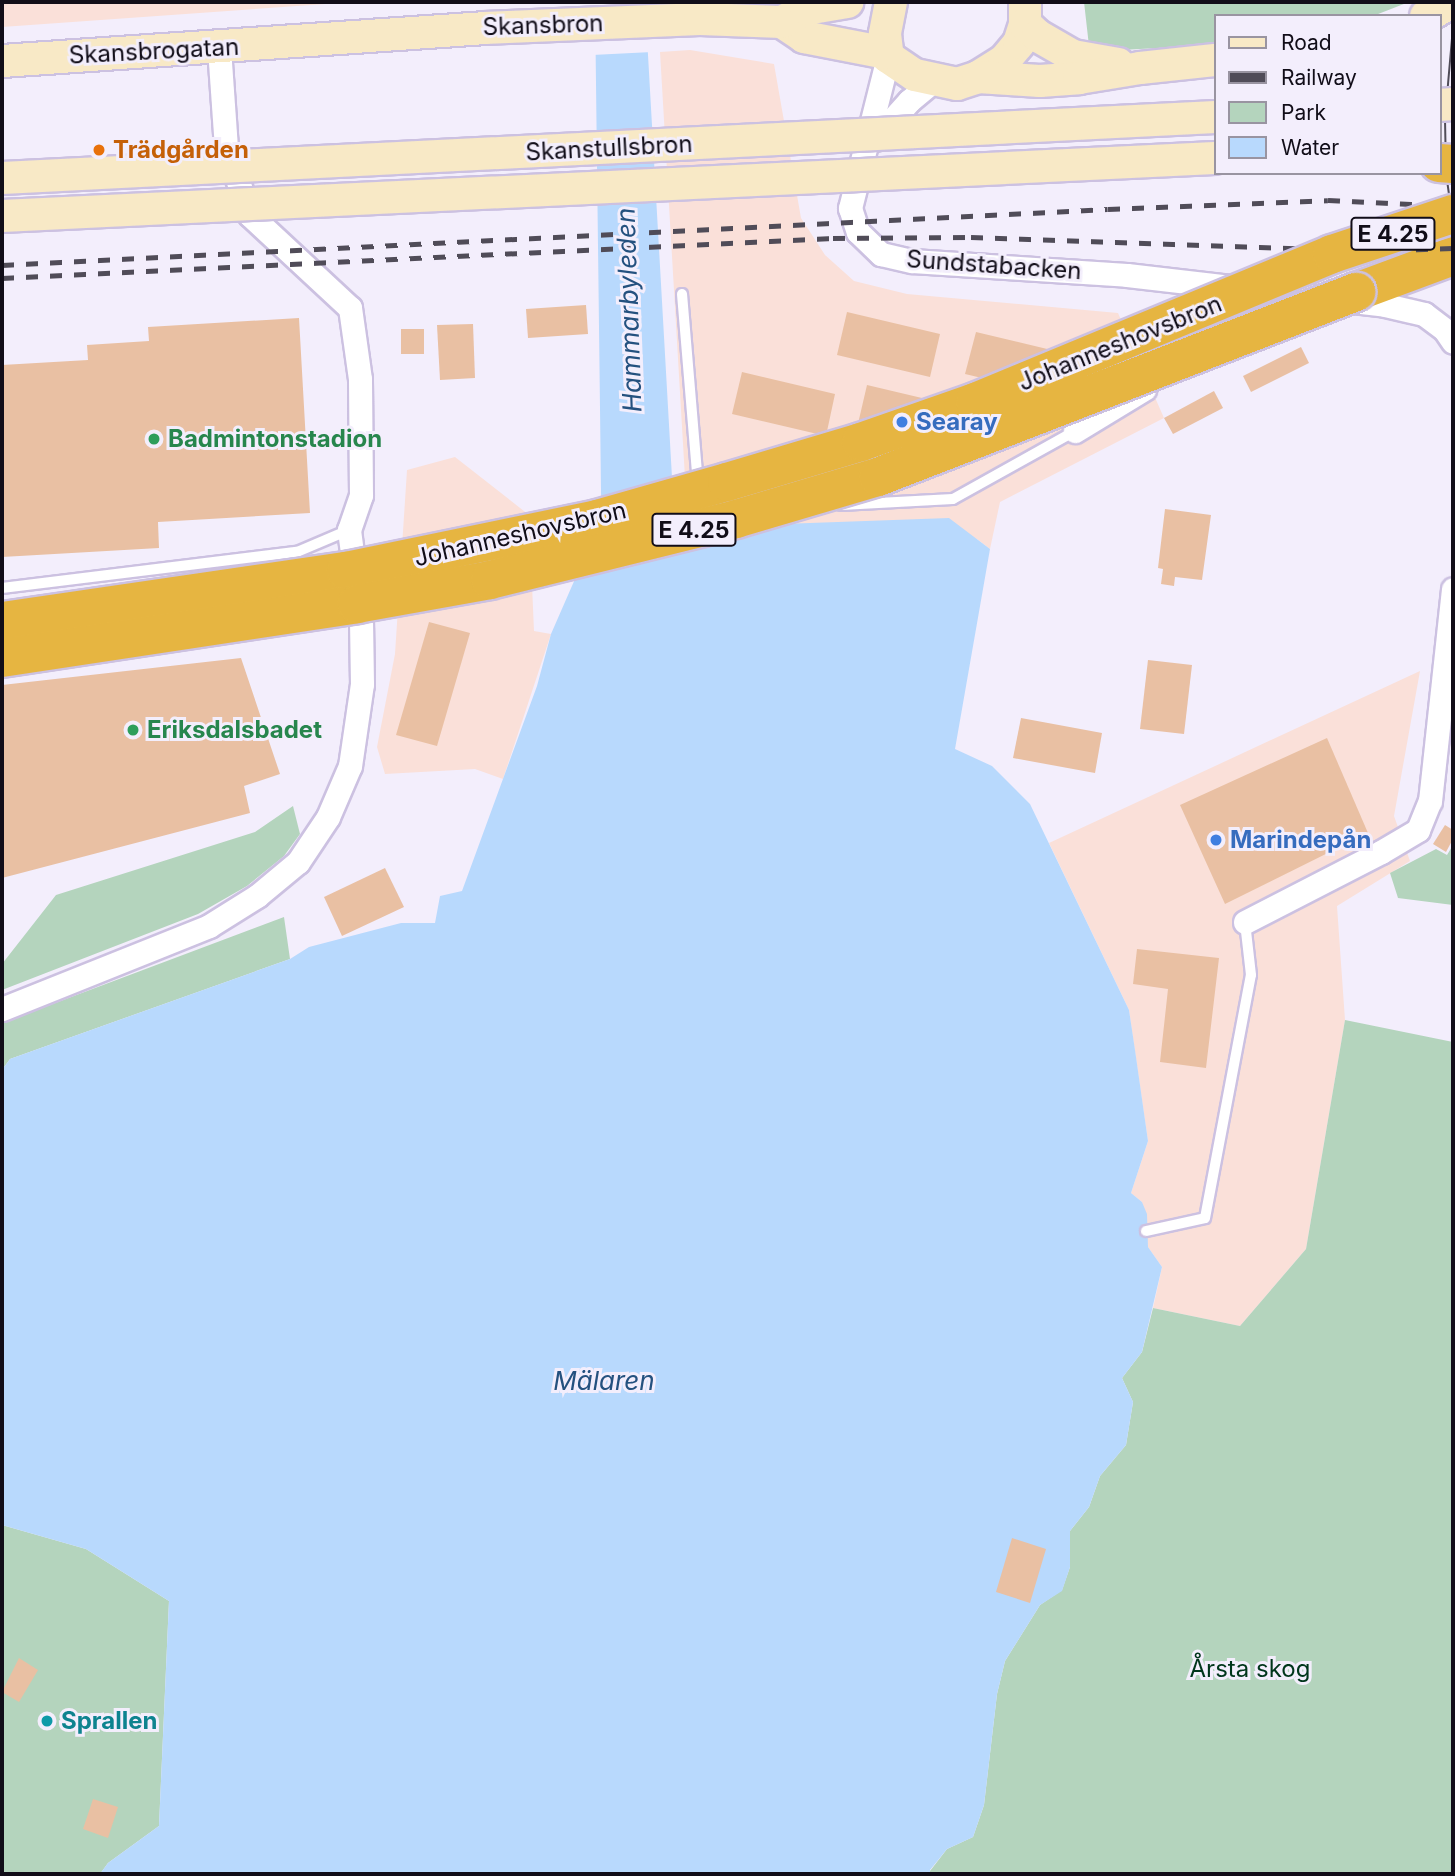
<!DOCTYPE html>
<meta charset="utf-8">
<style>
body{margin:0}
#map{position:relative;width:1455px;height:1876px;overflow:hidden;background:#f3eefc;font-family:Inter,sans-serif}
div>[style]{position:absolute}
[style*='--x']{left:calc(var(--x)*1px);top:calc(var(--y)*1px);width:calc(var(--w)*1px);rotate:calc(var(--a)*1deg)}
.commercial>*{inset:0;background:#fae0d9}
.green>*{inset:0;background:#b4d4bd}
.water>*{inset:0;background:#b8d9fd}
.pier>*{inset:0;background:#f3eefc}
.building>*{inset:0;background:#e9c0a3}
.roads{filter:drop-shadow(2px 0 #ccc1e1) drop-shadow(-2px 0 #ccc1e1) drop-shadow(0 2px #ccc1e1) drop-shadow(0 -2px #ccc1e1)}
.lane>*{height:10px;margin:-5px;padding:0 5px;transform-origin:5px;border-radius:5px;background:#fff}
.street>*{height:23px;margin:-11.5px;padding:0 11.5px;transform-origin:11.5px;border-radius:11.5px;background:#fff}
.secondary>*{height:32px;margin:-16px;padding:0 16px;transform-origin:16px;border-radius:16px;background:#f8e9c6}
.highway>*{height:38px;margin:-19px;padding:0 19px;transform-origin:19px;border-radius:19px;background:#e6b541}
.tram>*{height:2px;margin:-1px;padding:0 1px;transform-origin:1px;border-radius:1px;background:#504c58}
.rail>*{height:5px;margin-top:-2.5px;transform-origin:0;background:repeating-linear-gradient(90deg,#504c58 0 12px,transparent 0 24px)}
.bridges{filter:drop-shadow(2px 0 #ccc1e1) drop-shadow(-2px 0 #ccc1e1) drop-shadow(0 2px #ccc1e1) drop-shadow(0 -2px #ccc1e1)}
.secondary-bridge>*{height:32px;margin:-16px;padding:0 16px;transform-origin:16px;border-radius:16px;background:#f8e9c6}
.highway-bridge>*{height:38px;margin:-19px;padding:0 19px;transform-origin:19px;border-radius:19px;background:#e6b541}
.dots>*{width:19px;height:19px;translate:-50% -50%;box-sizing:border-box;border:4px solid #f3eefc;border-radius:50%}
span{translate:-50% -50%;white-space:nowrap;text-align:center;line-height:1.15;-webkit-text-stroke:6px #f3eefc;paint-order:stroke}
.shield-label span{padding:2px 5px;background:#f3eefc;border:2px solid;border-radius:5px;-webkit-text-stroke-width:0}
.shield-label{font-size:23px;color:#110d18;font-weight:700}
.street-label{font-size:24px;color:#110d18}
.food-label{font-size:24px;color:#c56008;font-weight:700}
.left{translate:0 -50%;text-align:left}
.shop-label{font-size:24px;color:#366cbe;font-weight:700}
.leisure-label{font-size:24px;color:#27864d;font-weight:700}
.park-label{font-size:24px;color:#00361b}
.culture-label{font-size:24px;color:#0d838f;font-weight:700}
.water-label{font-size:26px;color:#24517f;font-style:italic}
.frame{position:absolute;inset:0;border:4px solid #110d18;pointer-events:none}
.legend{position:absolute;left:1214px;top:14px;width:228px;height:161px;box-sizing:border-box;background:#f3eefc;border:2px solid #9994a1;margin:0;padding:9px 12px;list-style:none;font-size:21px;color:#110d18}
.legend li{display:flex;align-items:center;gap:14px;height:35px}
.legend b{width:35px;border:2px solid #9994a1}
</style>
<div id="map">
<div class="commercial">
<i style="clip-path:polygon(2px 2px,354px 2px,2px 27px)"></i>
<i style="clip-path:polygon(690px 50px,774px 64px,801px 218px,825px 255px,854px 281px,907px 294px,1118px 313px,1164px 418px,1000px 502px,990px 549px,977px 539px,782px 524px,686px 495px,660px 52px)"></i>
<i style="clip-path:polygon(455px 457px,529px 515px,534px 631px,551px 634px,503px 779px,475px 769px,385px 774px,377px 747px,395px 654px,407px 470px)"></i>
<i style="clip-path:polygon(1420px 671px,1394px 816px,1410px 861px,1337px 906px,1345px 1020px,1306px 1249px,1240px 1326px,1153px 1308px,1162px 1267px,1148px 1247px,1142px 1202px,1131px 1193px,1148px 1141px,1129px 1010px,1049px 843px)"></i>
</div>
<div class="green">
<i style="clip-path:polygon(1084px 2px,1409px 2px,1373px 16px,1215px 16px,1215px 45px,1102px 51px,1089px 46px)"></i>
<i style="clip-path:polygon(293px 806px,300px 834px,284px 856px,247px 886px,198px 914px,2px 990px,2px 964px,56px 895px,255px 832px)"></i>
<i style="clip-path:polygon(1453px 845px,1453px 905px,1398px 898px,1390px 873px,1436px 849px,1447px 855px)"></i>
<i style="clip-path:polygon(284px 917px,290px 959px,10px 1059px,2px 1070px,2px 1023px)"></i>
<i style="clip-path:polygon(1345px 1020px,1453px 1042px,1453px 1874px,930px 1874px,930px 1871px,947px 1849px,973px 1837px,984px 1805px,997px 1694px,1005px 1661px,1040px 1605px,1062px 1590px,1070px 1567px,1070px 1531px,1089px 1507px,1100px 1476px,1126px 1445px,1133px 1402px,1122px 1378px,1142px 1352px,1153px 1308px,1240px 1326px,1306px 1249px)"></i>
<i style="clip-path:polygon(2px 1525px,86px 1549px,169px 1601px,159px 1826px,108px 1863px,100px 1874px,2px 1874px)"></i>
</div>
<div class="water">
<i style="clip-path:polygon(595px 2px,645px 2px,676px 548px,782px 524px,949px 518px,990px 549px,955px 749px,992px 766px,1030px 804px,1129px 1010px,1135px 1050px,1148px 1141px,1131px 1193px,1142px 1202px,1147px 1214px,1148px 1247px,1162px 1267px,1142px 1352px,1122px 1378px,1133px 1402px,1126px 1445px,1100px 1476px,1089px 1507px,1070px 1531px,1070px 1567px,1062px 1591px,1040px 1605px,1005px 1661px,997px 1694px,984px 1805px,973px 1837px,947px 1849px,930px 1870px,930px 1874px,100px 1874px,108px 1863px,159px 1826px,169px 1601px,86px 1549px,2px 1525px,2px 1070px,10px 1059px,290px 959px,309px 947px,401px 923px,435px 923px,440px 896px,462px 891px,537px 686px,551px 634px,575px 579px,602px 571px)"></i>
</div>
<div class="pier">
<i style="clip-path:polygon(591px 2px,649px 2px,652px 52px,592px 55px)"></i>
</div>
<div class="building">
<i style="clip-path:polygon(586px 305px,588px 334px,528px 338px,526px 309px)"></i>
<i style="clip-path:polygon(847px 312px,940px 334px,930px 377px,837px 355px)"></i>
<i style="clip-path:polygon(299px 318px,310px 513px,158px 522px,159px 548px,2px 557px,2px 365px,88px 360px,87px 345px,149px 341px,148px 327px)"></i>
<i style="clip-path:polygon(473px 324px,475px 378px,440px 380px,437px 325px)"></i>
<i style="clip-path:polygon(401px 329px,424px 329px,424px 354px,401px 354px)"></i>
<i style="clip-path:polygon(976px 332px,1068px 354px,1058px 396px,965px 374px)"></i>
<i style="clip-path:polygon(1301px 347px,1309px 363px,1251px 392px,1243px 376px)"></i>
<i style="clip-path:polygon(742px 372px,835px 394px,826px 436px,732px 414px)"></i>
<i style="clip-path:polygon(867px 385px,960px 407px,857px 428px)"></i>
<i style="clip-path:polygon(1214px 391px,1223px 408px,1173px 434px,1164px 418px)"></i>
<i style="clip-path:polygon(1165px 509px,1211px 515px,1202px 580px,1175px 577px,1174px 586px,1161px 584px,1163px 569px,1158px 568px)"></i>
<i style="clip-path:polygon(429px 622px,470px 633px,437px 746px,396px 735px)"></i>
<i style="clip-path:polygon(241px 658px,280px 774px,244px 786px,250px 813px,2px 878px,2px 685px)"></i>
<i style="clip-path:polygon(1148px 660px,1192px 665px,1184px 734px,1140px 729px)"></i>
<i style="clip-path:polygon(1021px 718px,1102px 733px,1095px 773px,1013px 758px)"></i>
<i style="clip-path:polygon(1327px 738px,1368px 833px,1225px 904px,1180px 805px)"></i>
<i style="clip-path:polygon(1445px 825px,1453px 830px,1453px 839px,1446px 852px,1433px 844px)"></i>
<i style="clip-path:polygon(385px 868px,404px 907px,342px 936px,324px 897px)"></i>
<i style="clip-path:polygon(1137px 949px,1219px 958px,1206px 1068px,1160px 1062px,1168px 989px,1133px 984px)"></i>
<i style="clip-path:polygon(1012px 1538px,1046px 1549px,1030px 1603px,996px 1592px)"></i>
<i style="clip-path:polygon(19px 1658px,38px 1670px,19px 1702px,2px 1692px)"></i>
<i style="clip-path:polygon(93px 1799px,118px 1807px,108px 1838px,83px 1829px)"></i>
</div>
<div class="roads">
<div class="lane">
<i style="--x:682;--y:294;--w:178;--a:85.2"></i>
<i style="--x:697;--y:471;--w:12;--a:48"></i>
<i style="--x:841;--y:505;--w:112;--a:-3.1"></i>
<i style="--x:953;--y:499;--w:140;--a:-29.1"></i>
<i style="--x:2;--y:588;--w:297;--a:-7"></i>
<i style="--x:297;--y:552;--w:56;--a:-22.9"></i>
<i style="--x:1146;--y:1231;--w:60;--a:-12.4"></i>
<i style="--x:1205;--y:1218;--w:247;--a:-79.3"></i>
<i style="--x:1251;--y:975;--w:53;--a:-96.5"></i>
</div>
<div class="street">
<i style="--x:888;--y:57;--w:156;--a:104.1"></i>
<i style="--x:850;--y:208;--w:25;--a:72"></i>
<i style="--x:858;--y:232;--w:32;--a:44"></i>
<i style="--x:881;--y:254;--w:32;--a:13"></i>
<i style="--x:912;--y:261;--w:215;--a:3.7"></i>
<i style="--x:1127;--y:275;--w:260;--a:6.6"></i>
<i style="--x:1385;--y:305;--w:40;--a:13"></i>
<i style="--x:1424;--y:314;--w:26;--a:37"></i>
<i style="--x:1445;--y:330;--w:14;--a:56"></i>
<i style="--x:875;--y:139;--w:51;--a:-48.2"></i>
<i style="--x:909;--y:101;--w:31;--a:-40"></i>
<i style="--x:1075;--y:431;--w:81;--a:-31.3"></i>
<i style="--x:1245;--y:922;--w:153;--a:-27.2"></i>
<i style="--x:1381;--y:852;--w:43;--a:-30.7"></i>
<i style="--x:1418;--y:830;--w:31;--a:-68"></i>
<i style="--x:1430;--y:801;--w:213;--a:-83.8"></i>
<i style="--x:2;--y:1009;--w:223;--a:-21.8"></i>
<i style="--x:209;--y:926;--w:57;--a:-32"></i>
<i style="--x:257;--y:896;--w:53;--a:-39.7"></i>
<i style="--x:298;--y:862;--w:54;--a:-56.3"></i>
<i style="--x:328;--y:817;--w:56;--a:-66.7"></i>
<i style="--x:350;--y:766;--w:83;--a:-81.7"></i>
<i style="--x:362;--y:684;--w:64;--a:-90.9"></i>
<i style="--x:361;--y:620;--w:91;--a:-97.6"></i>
<i style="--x:349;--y:530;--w:37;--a:-71"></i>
<i style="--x:361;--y:495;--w:116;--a:-90.5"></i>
<i style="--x:360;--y:379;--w:72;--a:-98"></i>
<i style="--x:350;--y:308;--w:137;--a:-137.1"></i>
<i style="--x:250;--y:215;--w:71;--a:-109.7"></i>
<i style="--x:226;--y:148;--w:100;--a:-94"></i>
</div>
<div class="secondary">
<i style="--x:891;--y:2;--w:33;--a:101"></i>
<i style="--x:885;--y:34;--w:23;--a:83"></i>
<i style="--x:888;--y:57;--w:32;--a:34"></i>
<i style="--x:915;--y:75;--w:43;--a:12.1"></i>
<i style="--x:957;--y:84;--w:22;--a:-18"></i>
<i style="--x:978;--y:77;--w:31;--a:-32"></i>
<i style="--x:1004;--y:61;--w:23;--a:-50"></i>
<i style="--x:1019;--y:43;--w:20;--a:-72"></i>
<i style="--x:1025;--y:24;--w:22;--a:-90"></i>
<i style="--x:1426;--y:16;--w:30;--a:-27"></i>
<i style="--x:782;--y:22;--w:27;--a:34"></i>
<i style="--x:804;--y:37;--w:84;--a:11"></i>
<i style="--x:1025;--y:24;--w:18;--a:43"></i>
<i style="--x:1038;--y:36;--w:40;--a:29.7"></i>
<i style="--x:1073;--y:56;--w:46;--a:10.1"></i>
<i style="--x:2;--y:61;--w:483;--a:-3.9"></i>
<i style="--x:484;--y:28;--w:216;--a:-2.4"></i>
<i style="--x:700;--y:19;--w:82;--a:2.1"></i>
<i style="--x:782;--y:22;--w:27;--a:-28"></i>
<i style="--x:806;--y:9;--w:42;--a:-9.7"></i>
<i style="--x:978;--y:77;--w:62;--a:3.7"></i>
<i style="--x:1040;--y:81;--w:39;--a:-4"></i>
<i style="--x:1079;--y:78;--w:62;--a:-9.3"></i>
<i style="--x:1140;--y:68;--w:75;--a:-6.1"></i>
</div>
<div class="highway">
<i style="--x:1356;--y:292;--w:103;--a:-20.4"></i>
</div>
</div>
<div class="tram">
<i style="--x:1453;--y:27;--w:92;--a:95"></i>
<i style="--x:1445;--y:119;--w:54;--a:88.9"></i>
<i style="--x:1446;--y:173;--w:50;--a:82"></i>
</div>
<div class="rail">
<i style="--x:2;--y:265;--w:1107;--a:-2.9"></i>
<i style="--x:1108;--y:209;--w:220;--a:-2.3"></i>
<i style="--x:1328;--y:200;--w:125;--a:2.7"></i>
<i style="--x:2;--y:278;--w:832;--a:-2.76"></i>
<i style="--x:833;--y:238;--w:138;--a:-0.4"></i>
<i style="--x:971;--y:237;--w:397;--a:2"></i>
<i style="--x:1368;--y:251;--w:85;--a:-2"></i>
</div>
<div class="bridges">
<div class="secondary-bridge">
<i style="--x:1439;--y:105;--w:14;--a:-4"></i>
<i style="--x:2;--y:178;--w:1215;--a:-2.88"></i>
<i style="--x:2;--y:216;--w:1214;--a:-2.74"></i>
</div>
<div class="highway-bridge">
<i style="--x:1439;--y:163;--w:14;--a:4"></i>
<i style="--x:2;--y:621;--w:348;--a:-8.3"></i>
<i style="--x:346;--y:571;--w:256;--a:-11.7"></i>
<i style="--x:597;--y:519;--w:135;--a:-15.9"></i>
<i style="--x:727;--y:482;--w:140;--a:-16.6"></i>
<i style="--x:861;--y:442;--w:121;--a:-19.3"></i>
<i style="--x:975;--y:402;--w:386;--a:-22.5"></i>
<i style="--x:1332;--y:254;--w:127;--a:-18.3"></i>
<i style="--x:2;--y:658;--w:359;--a:-8.6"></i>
<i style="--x:357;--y:604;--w:135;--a:-10.2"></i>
<i style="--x:490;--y:580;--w:253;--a:-13.9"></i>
<i style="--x:736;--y:519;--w:148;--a:-16.5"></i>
<i style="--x:878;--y:477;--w:513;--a:-21.16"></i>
</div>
</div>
<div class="dots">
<i style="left:99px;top:150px;background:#e8710a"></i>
<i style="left:902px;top:422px;background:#3f7fe0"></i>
<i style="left:154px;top:439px;background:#2e9e5b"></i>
<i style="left:133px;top:730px;background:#2e9e5b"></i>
<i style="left:1216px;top:840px;background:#3f7fe0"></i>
<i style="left:47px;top:1721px;background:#0f9aa8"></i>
</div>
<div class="shield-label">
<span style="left:1393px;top:234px">E 4.25</span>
<span style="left:694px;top:530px">E 4.25</span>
</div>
<div class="street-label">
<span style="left:543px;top:25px;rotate:-2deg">Skansbron</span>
<span style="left:154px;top:51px;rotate:-3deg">Skansbrogatan</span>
<span style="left:609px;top:148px;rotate:-3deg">Skanstullsbron</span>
<span style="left:994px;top:265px;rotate:4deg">Sundstabacken</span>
<span style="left:1120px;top:343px;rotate:-22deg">Johanneshovsbron</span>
<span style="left:520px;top:534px;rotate:-13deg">Johanneshovsbron</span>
</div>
<div class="food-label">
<span class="left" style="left:113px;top:150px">Trädgården</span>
</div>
<div class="shop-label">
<span class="left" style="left:916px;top:422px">Searay</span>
<span class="left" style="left:1230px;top:840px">Marindepån</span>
</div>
<div class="leisure-label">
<span class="left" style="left:168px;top:439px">Badmintonstadion</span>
<span class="left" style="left:147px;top:730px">Eriksdalsbadet</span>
</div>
<div class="park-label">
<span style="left:1250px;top:1669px">Årsta skog</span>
</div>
<div class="culture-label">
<span class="left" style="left:61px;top:1721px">Sprallen</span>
</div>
<div class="water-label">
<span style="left:629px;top:310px;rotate:-92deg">Hammarbyleden</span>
<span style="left:604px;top:1381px">Mälaren</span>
</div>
<div class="frame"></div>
<ul class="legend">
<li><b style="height:9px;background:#f8e9c6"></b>Road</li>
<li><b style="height:9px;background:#504c58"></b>Railway</li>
<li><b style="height:19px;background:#b4d4bd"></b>Park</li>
<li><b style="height:19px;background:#b8d9fd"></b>Water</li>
</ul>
</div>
